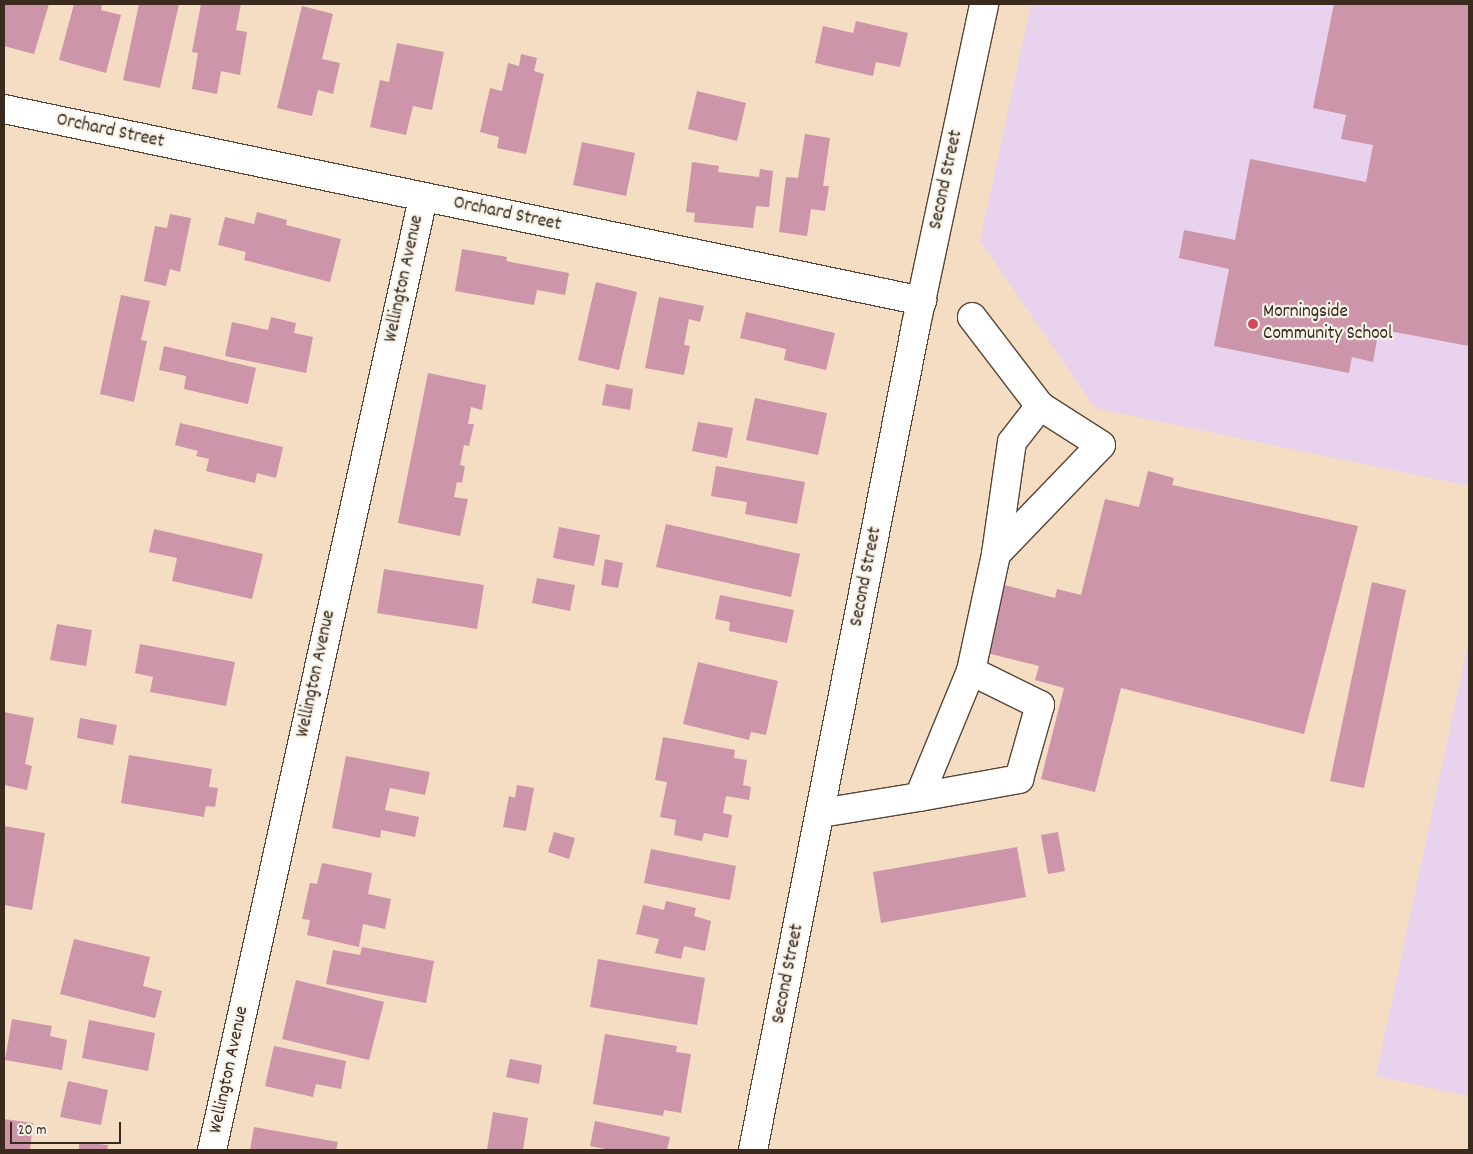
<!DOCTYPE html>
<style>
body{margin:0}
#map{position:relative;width:1473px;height:1154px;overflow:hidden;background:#f5ddc3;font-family:Dekko,sans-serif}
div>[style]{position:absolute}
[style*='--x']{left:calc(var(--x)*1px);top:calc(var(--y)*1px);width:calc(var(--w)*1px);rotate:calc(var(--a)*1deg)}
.built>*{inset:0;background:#e8d2ee}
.building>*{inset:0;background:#cc95aa}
.roads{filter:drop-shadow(1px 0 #574537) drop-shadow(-1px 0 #574537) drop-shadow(0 1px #574537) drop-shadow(0 -1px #574537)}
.minor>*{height:28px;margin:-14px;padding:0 14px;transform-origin:14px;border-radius:14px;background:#fff}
.dots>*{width:14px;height:14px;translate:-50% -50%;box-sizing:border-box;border:2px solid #f7f3e8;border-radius:50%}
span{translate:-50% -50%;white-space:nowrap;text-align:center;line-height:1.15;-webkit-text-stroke:4.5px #f7f3e8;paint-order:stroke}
.street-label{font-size:19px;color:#3b2a1e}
.poi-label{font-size:19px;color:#3b2a1e}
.left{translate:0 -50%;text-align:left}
.frame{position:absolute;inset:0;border:5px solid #3b2a1e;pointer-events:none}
.scale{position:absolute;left:10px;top:1122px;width:111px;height:22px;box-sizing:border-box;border:2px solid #3b2a1e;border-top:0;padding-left:6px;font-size:15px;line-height:18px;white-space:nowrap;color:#3b2a1e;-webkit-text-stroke:4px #f7f3e8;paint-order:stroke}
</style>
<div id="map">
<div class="built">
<i style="clip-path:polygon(1031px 4px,1469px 4px,1469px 486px,1095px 408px,980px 241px)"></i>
<i style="clip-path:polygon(1469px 639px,1469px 1096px,1376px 1076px)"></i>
</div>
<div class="building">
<i style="clip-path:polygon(4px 4px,49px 4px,34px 54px,4px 46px)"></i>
<i style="clip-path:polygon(74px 4px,102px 4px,101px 10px,121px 15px,106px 73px,59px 60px)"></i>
<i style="clip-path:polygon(139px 4px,179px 4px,160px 88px,123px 80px)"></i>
<i style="clip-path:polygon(201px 4px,241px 4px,236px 30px,247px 32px,240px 75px,221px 71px,217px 94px,192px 89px,198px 53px,192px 52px)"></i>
<i style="clip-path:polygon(1334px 4px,1469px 4px,1469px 346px,1379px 329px,1373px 362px,1352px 357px,1349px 373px,1214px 346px,1229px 269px,1179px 258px,1184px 230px,1235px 240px,1250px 159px,1366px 182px,1373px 145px,1341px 139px,1346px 115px,1313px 108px)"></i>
<i style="clip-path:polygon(302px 6px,333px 14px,322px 59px,340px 63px,333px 94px,318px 90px,312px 116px,277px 108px)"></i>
<i style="clip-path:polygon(856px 21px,908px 33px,900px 67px,876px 62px,873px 76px,815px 63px,823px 26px,853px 33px)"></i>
<i style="clip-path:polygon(397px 43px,444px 52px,432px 110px,413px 106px,406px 135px,370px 127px,380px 80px,389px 82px)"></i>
<i style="clip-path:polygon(521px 54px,537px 58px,534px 71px,544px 74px,526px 154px,497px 148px,499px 137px,480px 132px,490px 88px,502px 91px,508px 63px,519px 66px)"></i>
<i style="clip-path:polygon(697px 91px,746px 103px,737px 141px,688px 129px)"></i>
<i style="clip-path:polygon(805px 134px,830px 138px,823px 186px,829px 186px,825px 211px,811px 209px,807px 236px,779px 232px,786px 177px,798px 178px)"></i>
<i style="clip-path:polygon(582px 142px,635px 153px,626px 196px,573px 185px)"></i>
<i style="clip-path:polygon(692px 162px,719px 166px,718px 172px,759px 177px,760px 169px,773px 171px,769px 207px,756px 206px,753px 228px,694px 222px,695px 213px,686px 212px)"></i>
<i style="clip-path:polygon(257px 212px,287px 220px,286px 225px,341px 239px,330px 282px,244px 260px,246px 252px,218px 245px,225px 217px,254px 224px)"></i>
<i style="clip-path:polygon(170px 214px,191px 218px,180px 272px,170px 269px,166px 286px,144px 281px,155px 226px,167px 228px)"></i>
<i style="clip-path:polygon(462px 249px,507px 257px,506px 261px,569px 273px,565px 295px,537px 290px,534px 305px,455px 291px)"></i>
<i style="clip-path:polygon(596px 282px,637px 292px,619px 370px,578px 360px)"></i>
<i style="clip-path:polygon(121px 295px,150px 301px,141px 340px,147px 341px,134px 402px,100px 394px)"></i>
<i style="clip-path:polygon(659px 297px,704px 306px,700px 322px,689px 319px,684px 345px,690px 346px,684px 375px,645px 368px)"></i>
<i style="clip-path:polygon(746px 312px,835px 333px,826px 370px,784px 360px,786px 349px,740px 338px)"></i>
<i style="clip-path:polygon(271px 317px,296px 323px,294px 333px,313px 337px,306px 373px,225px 356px,232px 322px,268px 330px)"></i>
<i style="clip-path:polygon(164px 346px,256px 368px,248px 404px,184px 389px,186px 376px,159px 370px)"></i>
<i style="clip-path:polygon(428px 373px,486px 385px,482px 410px,471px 407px,468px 424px,474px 424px,469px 446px,464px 445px,460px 465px,465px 466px,462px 483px,457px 482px,454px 497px,468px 499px,460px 536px,398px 523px)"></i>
<i style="clip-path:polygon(606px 384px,633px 389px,630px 410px,602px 405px)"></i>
<i style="clip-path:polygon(755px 398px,827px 413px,818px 455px,746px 440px)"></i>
<i style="clip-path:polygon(698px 422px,733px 428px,727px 458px,692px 451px)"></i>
<i style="clip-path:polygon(180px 423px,283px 447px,276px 478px,257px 473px,255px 483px,206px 471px,209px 459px,196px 456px,198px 451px,175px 445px)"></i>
<i style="clip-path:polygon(716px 466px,805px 482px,797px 524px,745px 514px,747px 502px,711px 496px)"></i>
<i style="clip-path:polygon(1148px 471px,1174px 478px,1172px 485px,1358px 526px,1304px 734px,1121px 688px,1095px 792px,1041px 779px,1064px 688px,1035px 680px,1039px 666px,987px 653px,1004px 585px,1055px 598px,1057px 589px,1081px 595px,1105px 499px,1139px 507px)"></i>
<i style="clip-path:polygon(666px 524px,800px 554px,791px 597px,656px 567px)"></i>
<i style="clip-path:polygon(559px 527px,600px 535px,594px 566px,553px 558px)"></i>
<i style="clip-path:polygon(154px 529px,263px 554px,252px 599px,172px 581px,177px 558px,149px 552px)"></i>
<i style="clip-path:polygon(605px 559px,623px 563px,618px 588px,601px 585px)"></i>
<i style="clip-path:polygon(384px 569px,484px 585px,477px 629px,377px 613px)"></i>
<i style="clip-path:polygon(537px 578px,575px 585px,570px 611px,532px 603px)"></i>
<i style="clip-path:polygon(1372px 582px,1406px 590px,1364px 788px,1330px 781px)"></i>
<i style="clip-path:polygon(720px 595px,794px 610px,787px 643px,729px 631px,730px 622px,715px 619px)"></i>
<i style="clip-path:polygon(57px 624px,92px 630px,86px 666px,50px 660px)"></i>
<i style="clip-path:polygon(140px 644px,235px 662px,226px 706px,150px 692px,153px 677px,135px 673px)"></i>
<i style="clip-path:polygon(698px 662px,778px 681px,766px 735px,751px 732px,749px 740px,683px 724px)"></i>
<i style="clip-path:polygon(4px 712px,34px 718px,25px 764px,32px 766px,27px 790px,4px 785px)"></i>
<i style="clip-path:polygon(80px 718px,117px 725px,113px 745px,77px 738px)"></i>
<i style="clip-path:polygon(663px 737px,735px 750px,734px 758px,747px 760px,743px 785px,751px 787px,749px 800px,726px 796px,723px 813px,732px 815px,728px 838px,704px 833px,702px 841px,674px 835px,676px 820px,660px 817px,667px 782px,655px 780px)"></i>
<i style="clip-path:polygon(129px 755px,212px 769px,209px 787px,218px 788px,215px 807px,206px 806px,204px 817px,121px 803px)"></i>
<i style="clip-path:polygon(346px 756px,430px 772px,425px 795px,390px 788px,385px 810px,419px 817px,415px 837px,381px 830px,380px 838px,332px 828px)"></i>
<i style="clip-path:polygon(517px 785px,534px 788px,526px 831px,503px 827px,509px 796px,515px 798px)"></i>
<i style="clip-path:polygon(4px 826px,45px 833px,32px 910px,4px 905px)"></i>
<i style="clip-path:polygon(554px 832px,575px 838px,569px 859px,548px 852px)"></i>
<i style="clip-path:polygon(1058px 832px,1065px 871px,1048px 874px,1041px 835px)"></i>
<i style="clip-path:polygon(1017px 847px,1026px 897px,881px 923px,873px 872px)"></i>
<i style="clip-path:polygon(651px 849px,736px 866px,730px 900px,644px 883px)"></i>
<i style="clip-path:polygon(322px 863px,372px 873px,368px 894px,391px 899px,385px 929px,363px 924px,359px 947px,307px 935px,310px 920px,302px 919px,310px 883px,317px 884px)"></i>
<i style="clip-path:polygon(666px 901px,696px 908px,694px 916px,711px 921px,705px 951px,684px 946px,681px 959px,655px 953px,659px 939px,636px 934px,643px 905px,664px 910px)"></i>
<i style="clip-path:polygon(74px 939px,150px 957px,143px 986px,162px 991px,155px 1018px,60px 994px)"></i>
<i style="clip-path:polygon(362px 947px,434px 961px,426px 1003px,326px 984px,333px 950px,360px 955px)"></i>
<i style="clip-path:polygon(598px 959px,705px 978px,697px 1025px,590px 1007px)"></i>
<i style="clip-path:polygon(296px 980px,384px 1002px,369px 1060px,282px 1039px)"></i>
<i style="clip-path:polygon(12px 1019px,52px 1026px,50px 1036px,67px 1040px,62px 1070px,5px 1060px)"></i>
<i style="clip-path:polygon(89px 1020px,155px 1033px,148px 1071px,82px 1058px)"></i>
<i style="clip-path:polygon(605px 1034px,677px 1046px,676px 1052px,691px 1054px,681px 1113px,664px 1110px,663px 1116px,593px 1104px)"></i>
<i style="clip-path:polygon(274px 1046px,346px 1061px,341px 1089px,316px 1084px,313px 1097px,265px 1086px)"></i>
<i style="clip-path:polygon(510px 1059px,542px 1065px,539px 1084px,506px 1077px)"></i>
<i style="clip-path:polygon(68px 1081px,108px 1090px,101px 1125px,60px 1117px)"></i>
<i style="clip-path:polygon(493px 1112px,528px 1118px,523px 1150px,487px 1150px)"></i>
<i style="clip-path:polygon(4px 1119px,33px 1123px,30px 1150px,4px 1150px)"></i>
<i style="clip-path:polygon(595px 1121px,670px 1137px,667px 1150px,610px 1150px,590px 1146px)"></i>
<i style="clip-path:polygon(254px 1127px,338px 1142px,336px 1150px,250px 1150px)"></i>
<i style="clip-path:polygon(79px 1142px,108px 1145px,107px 1150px,79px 1150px)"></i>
</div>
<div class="roads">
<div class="minor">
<i style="--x:4;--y:109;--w:938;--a:11.81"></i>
<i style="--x:996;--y:554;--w:113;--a:-81.9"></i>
<i style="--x:1012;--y:442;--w:46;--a:-52.1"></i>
<i style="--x:919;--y:797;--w:102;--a:-10.2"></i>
<i style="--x:1019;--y:779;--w:77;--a:-74.2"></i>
<i style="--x:1040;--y:705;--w:77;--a:-153.8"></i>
<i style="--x:821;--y:813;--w:99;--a:-9.3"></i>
<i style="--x:919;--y:797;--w:136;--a:-67.6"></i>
<i style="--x:971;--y:671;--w:120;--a:-77.9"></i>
<i style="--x:996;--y:554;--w:151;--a:-46.1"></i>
<i style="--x:1101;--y:445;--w:72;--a:-147.4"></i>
<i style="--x:1040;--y:406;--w:112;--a:-127.4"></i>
<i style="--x:212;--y:1150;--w:975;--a:-77.5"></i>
<i style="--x:753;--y:1150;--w:841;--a:-78.82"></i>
<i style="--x:916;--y:325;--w:328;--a:-78"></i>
</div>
</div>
<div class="dots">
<i style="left:1253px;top:324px;background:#d1495b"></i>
</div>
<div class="street-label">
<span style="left:110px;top:132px;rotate:12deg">Orchard Street</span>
<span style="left:947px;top:180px;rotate:-78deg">Second Street</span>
<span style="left:507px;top:215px;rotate:12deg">Orchard Street</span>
<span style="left:405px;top:279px;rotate:-78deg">Wellington Avenue</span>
<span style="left:867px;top:577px;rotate:-79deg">Second Street</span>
<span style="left:317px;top:674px;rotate:-78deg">Wellington Avenue</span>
<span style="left:789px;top:974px;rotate:-79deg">Second Street</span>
<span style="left:230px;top:1070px;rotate:-78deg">Wellington Avenue</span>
</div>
<div class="poi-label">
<span class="left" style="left:1263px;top:324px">Morningside<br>Community School</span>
</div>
<div class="frame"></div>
<div class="scale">20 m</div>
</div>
